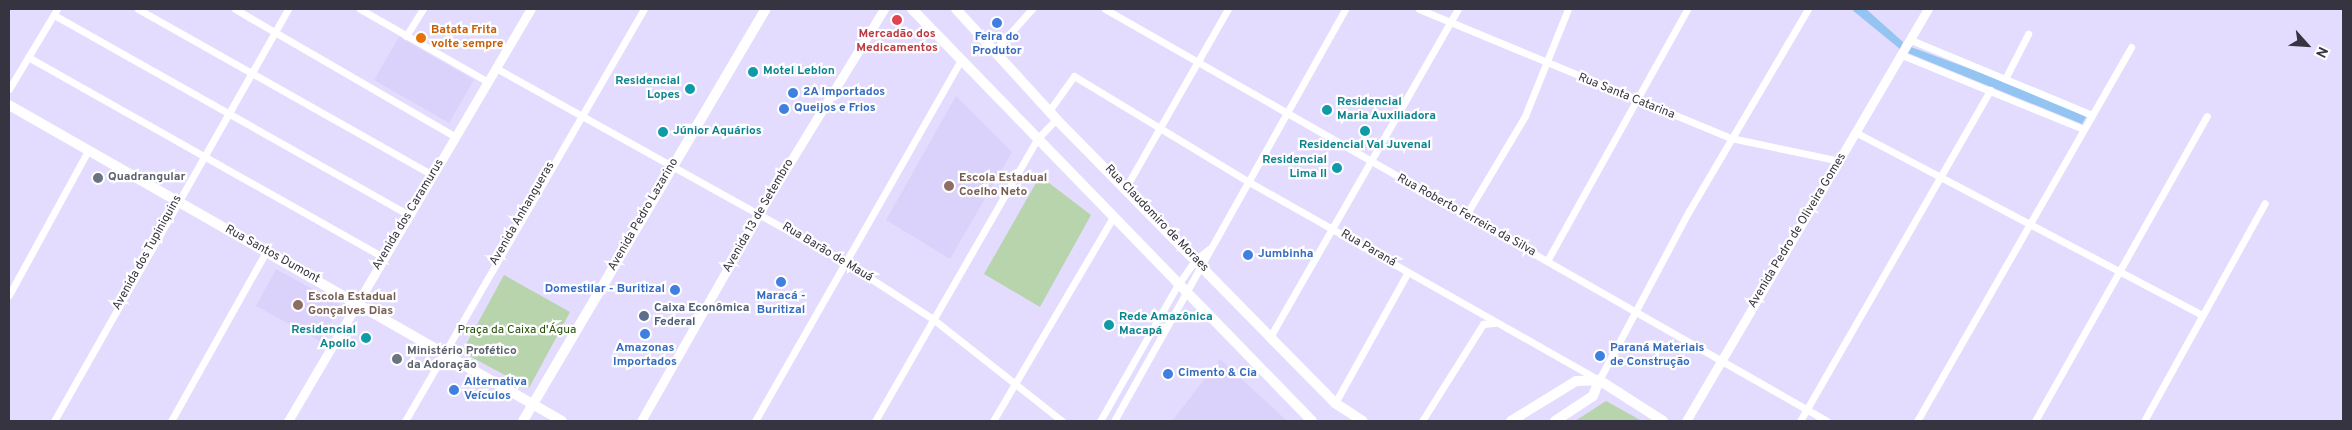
<!DOCTYPE html>
<meta charset="utf-8">
<style>
body{margin:0}
#map{position:relative;width:2352px;height:430px;overflow:hidden;background:#e3dcfe;font-family:Overpass,sans-serif}
div>[style]{position:absolute}
[style*='--x']{left:calc(var(--x)*1px);top:calc(var(--y)*1px);width:calc(var(--w)*1px);rotate:calc(var(--a)*1deg)}
.built>*{inset:0;background:#dbd2fc}
.green>*{inset:0;background:#b8d4ac}
.water>*{inset:0;background:#93c4f2}
.minor>*{height:7px;margin:-3.5px;padding:0 3.5px;transform-origin:3.5px;border-radius:3.5px;background:#fff}
.tertiary>*{height:9px;margin:-4.5px;padding:0 4.5px;transform-origin:4.5px;border-radius:4.5px;background:#fff}
.secondary>*{height:10px;margin:-5px;padding:0 5px;transform-origin:5px;border-radius:5px;background:#fff}
.dots>*{width:14px;height:14px;translate:-50% -50%;box-sizing:border-box;border:2px solid #fff;border-radius:50%}
span{translate:-50% -50%;white-space:nowrap;text-align:center;line-height:1.15;-webkit-text-stroke:4.5px #fff;paint-order:stroke}
.food-label{font-size:12px;color:#c56008;font-weight:700}
.left{translate:0 -50%;text-align:left}
.health-label{font-size:12px;color:#be3a42;font-weight:700}
.shop-label{font-size:12px;color:#366cbe;font-weight:700}
.right{translate:-100% -50%;text-align:right}
.culture-label{font-size:12px;color:#0d838f;font-weight:700}
.street-label{font-size:12px;color:#373441}
.worship-label{font-size:12px;color:#5b616d;font-weight:700}
.education-label{font-size:12px;color:#785e54;font-weight:700}
.service-label{font-size:12px;color:#4e5e75;font-weight:700}
.park-label{font-size:12px;color:#265306}
.frame{position:absolute;inset:0;border:10px solid #373441;pointer-events:none}
.north{position:absolute;left:2282px;top:20px;width:50px;height:50px;-webkit-text-stroke:4px #fff;paint-order:stroke;rotate:116deg;font-size:14px;font-weight:700;line-height:20px;text-align:center;color:#373441}
.north::after{content:'';display:block;margin:auto;width:18px;height:22px;background:#373441;clip-path:polygon(50% 0,100% 100%,50% 72%,0 100%)}
</style>
<div id="map">
<div class="built">
<i style="clip-path:polygon(399px 37px,474px 80px,449px 123px,374px 80px)"></i>
<i style="clip-path:polygon(956px 96px,1012px 152px,950px 259px,886px 220px)"></i>
<i style="clip-path:polygon(276px 269px,340px 304px,320px 341px,256px 306px)"></i>
<i style="clip-path:polygon(1220px 359px,1287px 421px,1172px 421px)"></i>
</div>
<div class="green">
<i style="clip-path:polygon(1040px 176px,1091px 215px,1040px 307px,984px 274px)"></i>
<i style="clip-path:polygon(504px 275px,570px 312px,529px 388px,462px 352px)"></i>
<i style="clip-path:polygon(1606px 401px,1642px 421px,1575px 421px)"></i>
</div>
<div class="water">
<i style="clip-path:polygon(1851px 9px,1866px 9px,1903px 42px,1900px 49px)"></i>
<i style="clip-path:polygon(1911px 47px,2030px 91px,2086px 117px,2082px 124px,1908px 53px)"></i>
</div>
<div class="minor">
<i style="--x:138;--y:9;--w:338;--a:29.4"></i>
<i style="--x:235;--y:9;--w:255;--a:30.1"></i>
<i style="--x:360;--y:9;--w:147;--a:29.7"></i>
<i style="--x:1105;--y:9;--w:831;--a:29.71"></i>
<i style="--x:1419;--y:9;--w:338;--a:22.5"></i>
<i style="--x:1731;--y:138;--w:111;--a:11.9"></i>
<i style="--x:54;--y:15;--w:409;--a:29.4"></i>
<i style="--x:406;--y:36;--w:32;--a:-58"></i>
<i style="--x:1911;--y:40;--w:196;--a:22.5"></i>
<i style="--x:994;--y:51;--w:57;--a:-47.9"></i>
<i style="--x:1902;--y:55;--w:196;--a:22.2"></i>
<i style="--x:28;--y:57;--w:409;--a:29.4"></i>
<i style="--x:496;--y:68;--w:402;--a:29.1"></i>
<i style="--x:847;--y:263;--w:103;--a:33.1"></i>
<i style="--x:933;--y:319;--w:164;--a:38.3"></i>
<i style="--x:2005;--y:79;--w:51;--a:-62.9"></i>
<i style="--x:9;--y:89;--w:93;--a:-59"></i>
<i style="--x:1049;--y:111;--w:43;--a:-54.5"></i>
<i style="--x:1074;--y:76;--w:205;--a:31.2"></i>
<i style="--x:1249;--y:182;--w:402;--a:29.5"></i>
<i style="--x:1599;--y:380;--w:191;--a:-62"></i>
<i style="--x:1689;--y:211;--w:234;--a:-59.5"></i>
<i style="--x:1857;--y:133;--w:390;--a:27.8"></i>
<i style="--x:1126;--y:187;--w:205;--a:-60.2"></i>
<i style="--x:1466;--y:215;--w:115;--a:-59.2"></i>
<i style="--x:1525;--y:116;--w:115;--a:-68.1"></i>
<i style="--x:1547;--y:261;--w:288;--a:-60.9"></i>
<i style="--x:9;--y:295;--w:164;--a:-61.3"></i>
<i style="--x:1270;--y:337;--w:378;--a:-60.2"></i>
<i style="--x:1335;--y:403;--w:150;--a:-60.9"></i>
<i style="--x:54;--y:421;--w:474;--a:-60.4"></i>
<i style="--x:171;--y:421;--w:194;--a:-60.7"></i>
<i style="--x:405;--y:421;--w:476;--a:-59.9"></i>
<i style="--x:755;--y:421;--w:413;--a:-60.3"></i>
<i style="--x:875;--y:421;--w:325;--a:-60.1"></i>
<i style="--x:1037;--y:139;--w:28;--a:-46"></i>
<i style="--x:993;--y:421;--w:234;--a:-59.5"></i>
<i style="--x:1100;--y:421;--w:155;--a:-60.3"></i>
<i style="--x:1177;--y:286;--w:32;--a:-55"></i>
<i style="--x:1195;--y:260;--w:18;--a:-38"></i>
<i style="--x:1114;--y:421;--w:472;--a:-60.7"></i>
<i style="--x:1422;--y:421;--w:115;--a:-57.8"></i>
<i style="--x:1483;--y:324;--w:11;--a:-5"></i>
<i style="--x:1800;--y:421;--w:382;--a:-60.1"></i>
<i style="--x:1917;--y:421;--w:431;--a:-60.2"></i>
<i style="--x:2035;--y:421;--w:350;--a:-60.6"></i>
<i style="--x:2144;--y:421;--w:249;--a:-61"></i>
</div>
<div class="tertiary">
<i style="--x:288;--y:421;--w:478;--a:-59.5"></i>
<i style="--x:641;--y:421;--w:239;--a:-60.4"></i>
<i style="--x:759;--y:213;--w:239;--a:-58.5"></i>
<i style="--x:1686;--y:421;--w:478;--a:-59.6"></i>
</div>
<div class="secondary">
<i style="--x:912;--y:9;--w:574;--a:45.85"></i>
<i style="--x:956;--y:9;--w:149;--a:47.7"></i>
<i style="--x:1056;--y:119;--w:305;--a:45.5"></i>
<i style="--x:1270;--y:337;--w:93;--a:45.4"></i>
<i style="--x:1335;--y:403;--w:33;--a:33"></i>
<i style="--x:9;--y:105;--w:637;--a:29.74"></i>
<i style="--x:1599;--y:380;--w:76;--a:32.6"></i>
<i style="--x:523;--y:421;--w:478;--a:-59.5"></i>
<i style="--x:1511;--y:421;--w:76;--a:-31.6"></i>
<i style="--x:1576;--y:381;--w:23;--a:-2"></i>
<i style="--x:1555;--y:421;--w:45;--a:-33.3"></i>
<i style="--x:1593;--y:396;--w:17;--a:-69"></i>
</div>
<div class="dots">
<i style="left:897px;top:20px;background:#e0444e"></i>
<i style="left:997px;top:23px;background:#3f7fe0"></i>
<i style="left:421px;top:38px;background:#e8710a"></i>
<i style="left:753px;top:72px;background:#0f9aa8"></i>
<i style="left:690px;top:89px;background:#0f9aa8"></i>
<i style="left:793px;top:93px;background:#3f7fe0"></i>
<i style="left:784px;top:109px;background:#3f7fe0"></i>
<i style="left:1327px;top:110px;background:#0f9aa8"></i>
<i style="left:1365px;top:131px;background:#0f9aa8"></i>
<i style="left:663px;top:132px;background:#0f9aa8"></i>
<i style="left:1337px;top:168px;background:#0f9aa8"></i>
<i style="left:98px;top:178px;background:#6b7280"></i>
<i style="left:949px;top:186px;background:#8d6e63"></i>
<i style="left:1248px;top:255px;background:#3f7fe0"></i>
<i style="left:781px;top:282px;background:#3f7fe0"></i>
<i style="left:675px;top:290px;background:#3f7fe0"></i>
<i style="left:298px;top:305px;background:#8d6e63"></i>
<i style="left:644px;top:316px;background:#5c6f8a"></i>
<i style="left:1109px;top:325px;background:#0f9aa8"></i>
<i style="left:645px;top:334px;background:#3f7fe0"></i>
<i style="left:366px;top:338px;background:#0f9aa8"></i>
<i style="left:1600px;top:356px;background:#3f7fe0"></i>
<i style="left:397px;top:359px;background:#6b7280"></i>
<i style="left:1168px;top:374px;background:#3f7fe0"></i>
<i style="left:454px;top:390px;background:#3f7fe0"></i>
</div>
<div class="food-label">
<span class="left" style="left:431px;top:38px">Batata Frita<br>volte sempre</span>
</div>
<div class="health-label">
<span style="left:897px;top:42px">Mercadão dos<br>Medicamentos</span>
</div>
<div class="shop-label">
<span style="left:997px;top:45px">Feira do<br>Produtor</span>
<span class="left" style="left:803px;top:93px">2A Importados</span>
<span class="left" style="left:794px;top:109px">Queijos e Frios</span>
<span class="left" style="left:1258px;top:255px">Jumbinha</span>
<span class="right" style="left:665px;top:290px">Domestilar - Buritizal</span>
<span style="left:781px;top:304px">Maracá -<br>Buritizal</span>
<span style="left:645px;top:356px">Amazonas<br>Importados</span>
<span class="left" style="left:1610px;top:356px">Paraná Materiais<br>de Construção</span>
<span class="left" style="left:1178px;top:374px">Cimento &amp; Cia</span>
<span class="left" style="left:464px;top:390px">Alternativa<br>Veículos</span>
</div>
<div class="culture-label">
<span class="left" style="left:763px;top:72px">Motel Leblon</span>
<span class="right" style="left:680px;top:89px">Residencial<br>Lopes</span>
<span class="left" style="left:1337px;top:110px">Residencial<br>Maria Auxiliadora</span>
<span class="left" style="left:673px;top:132px">Júnior Aquários</span>
<span style="left:1365px;top:146px">Residencial Val Juvenal</span>
<span class="right" style="left:1327px;top:168px">Residencial<br>Lima II</span>
<span class="left" style="left:1119px;top:325px">Rede Amazônica<br>Macapá</span>
<span class="right" style="left:356px;top:338px">Residencial<br>Apollo</span>
</div>
<div class="street-label">
<span style="left:1626px;top:97px;rotate:22deg">Rua Santa Catarina</span>
<span style="left:523px;top:214px;rotate:-60deg">Avenida Anhangueras</span>
<span style="left:409px;top:215px;rotate:-59deg">Avenida dos Caramurus</span>
<span style="left:644px;top:215px;rotate:-60deg">Avenida Pedro Lazarino</span>
<span style="left:759px;top:216px;rotate:-60deg">Avenida 13 de Setembro</span>
<span style="left:1466px;top:216px;rotate:29deg">Rua Roberto Ferreira da Silva</span>
<span style="left:1156px;top:219px;rotate:46deg">Rua Claudomiro de Moraes</span>
<span style="left:1798px;top:231px;rotate:-59deg">Avenida Pedro de Oliveira Gomes</span>
<span style="left:1368px;top:249px;rotate:30deg">Rua Paraná</span>
<span style="left:148px;top:253px;rotate:-61deg">Avenida dos Tupiniquins</span>
<span style="left:827px;top:253px;rotate:31deg">Rua Barão de Mauá</span>
<span style="left:272px;top:255px;rotate:29deg">Rua Santos Dumont</span>
</div>
<div class="worship-label">
<span class="left" style="left:108px;top:178px">Quadrangular</span>
<span class="left" style="left:407px;top:359px">Ministério Profético<br>da Adoração</span>
</div>
<div class="education-label">
<span class="left" style="left:959px;top:186px">Escola Estadual<br>Coelho Neto</span>
<span class="left" style="left:308px;top:305px">Escola Estadual<br>Gonçalves Dias</span>
</div>
<div class="service-label">
<span class="left" style="left:654px;top:316px">Caixa Econômica<br>Federal</span>
</div>
<div class="park-label">
<span style="left:517px;top:331px">Praça da Caixa d'Água</span>
</div>
<div class="frame"></div>
<div class="north">N</div>
</div>
